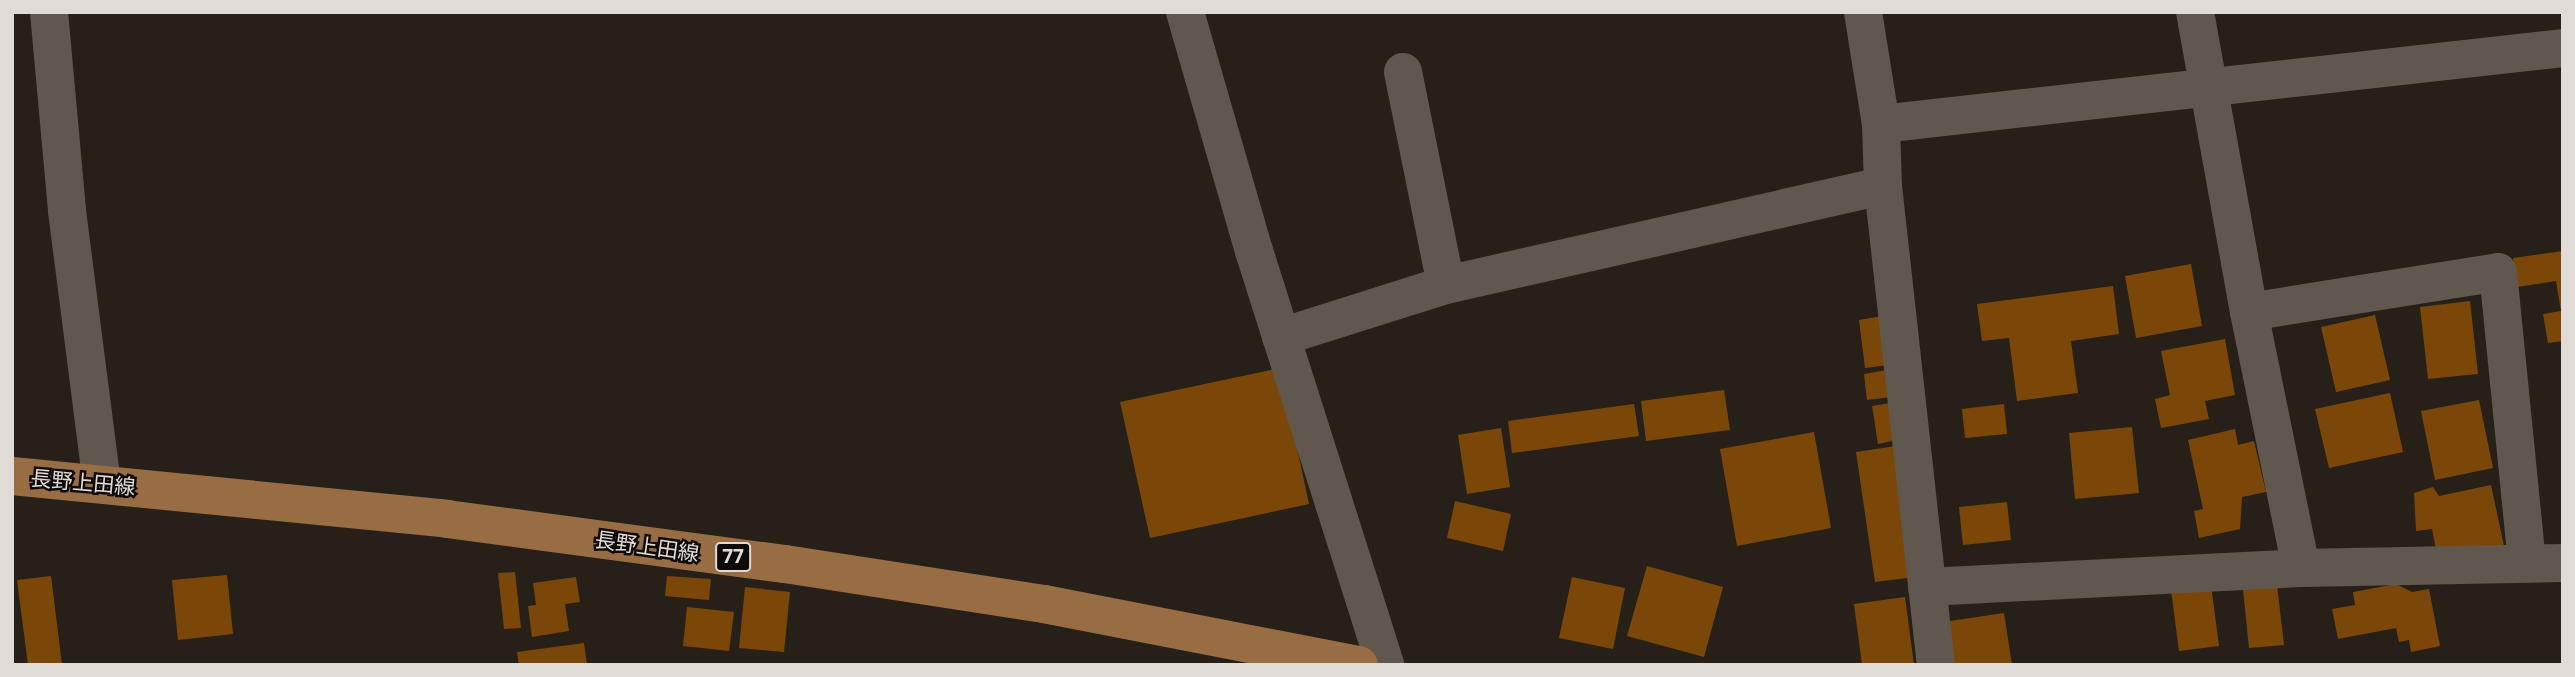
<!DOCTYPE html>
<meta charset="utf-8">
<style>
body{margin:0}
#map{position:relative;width:2575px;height:677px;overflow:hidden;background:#272019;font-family:"Open Sans","Noto Sans JP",sans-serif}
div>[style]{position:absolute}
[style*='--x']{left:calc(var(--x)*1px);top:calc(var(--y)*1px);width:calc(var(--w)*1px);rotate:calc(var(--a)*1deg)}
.building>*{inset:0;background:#7b4708}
.minor>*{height:38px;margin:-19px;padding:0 19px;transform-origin:19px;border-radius:19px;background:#60574f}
.major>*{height:38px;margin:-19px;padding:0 19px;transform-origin:19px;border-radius:19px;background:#986d44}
span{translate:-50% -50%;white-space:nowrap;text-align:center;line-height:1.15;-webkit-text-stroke:5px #0e0a08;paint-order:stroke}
.shield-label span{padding:2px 5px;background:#0e0a08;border:2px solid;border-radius:5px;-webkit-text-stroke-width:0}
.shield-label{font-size:19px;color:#e1dbd7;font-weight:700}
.street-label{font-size:21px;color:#e1dbd7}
.frame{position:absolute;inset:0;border:14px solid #e1dbd7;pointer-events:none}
</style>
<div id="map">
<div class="building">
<i style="clip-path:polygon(2563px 251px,2563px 341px,2548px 343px,2543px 314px,2561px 311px,2556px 281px,2517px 287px,2513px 258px)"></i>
<i style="clip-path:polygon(2191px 264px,2202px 326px,2136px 338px,2125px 276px)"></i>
<i style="clip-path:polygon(2113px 286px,2119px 334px,2071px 341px,2078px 393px,2017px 401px,2009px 338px,1982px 341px,1977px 304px)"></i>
<i style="clip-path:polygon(2470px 301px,2478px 374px,2428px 379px,2420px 307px)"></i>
<i style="clip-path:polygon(2375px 315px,2390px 380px,2336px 392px,2321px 327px)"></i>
<i style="clip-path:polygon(1882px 316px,1889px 365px,1865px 368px,1859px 320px)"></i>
<i style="clip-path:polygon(2225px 339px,2235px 395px,2205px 401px,2209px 419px,2161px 428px,2155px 399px,2170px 395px,2161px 351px)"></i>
<i style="clip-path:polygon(1280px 368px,1309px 504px,1150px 538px,1120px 402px)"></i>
<i style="clip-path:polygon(1887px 370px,1892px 397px,1867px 400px,1864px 374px)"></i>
<i style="clip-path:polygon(1724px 390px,1730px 430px,1646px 441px,1641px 401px)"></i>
<i style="clip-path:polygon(2390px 393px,2403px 452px,2329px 468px,2315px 409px)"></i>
<i style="clip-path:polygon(2479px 400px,2493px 468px,2435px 480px,2421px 411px)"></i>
<i style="clip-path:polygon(1890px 403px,1896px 440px,1878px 444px,1872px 406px)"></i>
<i style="clip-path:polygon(1634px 404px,1639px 436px,1512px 453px,1508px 421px)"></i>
<i style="clip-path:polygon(2004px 404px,2007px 434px,1965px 438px,1962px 409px)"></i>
<i style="clip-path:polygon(2132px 427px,2139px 493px,2075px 499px,2069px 433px)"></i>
<i style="clip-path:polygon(1501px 428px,1510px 487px,1467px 494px,1458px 435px)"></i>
<i style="clip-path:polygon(2235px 429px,2238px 445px,2254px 441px,2266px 492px,2242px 497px,2240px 529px,2199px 538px,2194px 511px,2203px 509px,2188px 440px)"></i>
<i style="clip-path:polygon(1814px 432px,1831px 528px,1737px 546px,1720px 449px)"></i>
<i style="clip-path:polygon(1896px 446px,1915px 577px,1875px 582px,1856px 452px)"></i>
<i style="clip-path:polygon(2491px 485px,2504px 546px,2438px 560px,2432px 529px,2416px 531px,2414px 493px,2433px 487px,2439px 496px)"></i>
<i style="clip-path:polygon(1455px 501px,1511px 514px,1503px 551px,1447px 538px)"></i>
<i style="clip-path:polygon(2007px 502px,2011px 540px,1963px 545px,1959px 507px)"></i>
<i style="clip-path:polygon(1647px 566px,1723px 587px,1704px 657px,1627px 636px)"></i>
<i style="clip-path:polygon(515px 572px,521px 628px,504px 629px,498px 573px)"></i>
<i style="clip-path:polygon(227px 575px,233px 634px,178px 640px,172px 580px)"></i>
<i style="clip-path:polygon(51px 576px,62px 665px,28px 665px,17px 580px)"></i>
<i style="clip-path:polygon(667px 576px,711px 579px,709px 600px,665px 596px)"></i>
<i style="clip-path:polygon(576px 577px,580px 602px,565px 604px,569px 631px,532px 637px,528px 606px,536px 605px,533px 583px)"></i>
<i style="clip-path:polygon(1572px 577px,1625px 588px,1613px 649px,1559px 638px)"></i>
<i style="clip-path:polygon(2396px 584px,2412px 592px,2429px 589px,2440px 646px,2411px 652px,2409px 640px,2399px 642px,2396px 628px,2338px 639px,2332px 609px,2355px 605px,2353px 592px)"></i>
<i style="clip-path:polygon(2211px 585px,2219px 646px,2179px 651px,2171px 590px)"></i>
<i style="clip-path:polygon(2277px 585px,2284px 645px,2249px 648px,2243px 589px)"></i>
<i style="clip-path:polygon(745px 587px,790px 592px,784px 652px,739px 648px)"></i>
<i style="clip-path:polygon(1905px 597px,1914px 665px,1862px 665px,1854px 604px)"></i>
<i style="clip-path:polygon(687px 607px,734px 612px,729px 651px,683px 646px)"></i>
<i style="clip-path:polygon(2004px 613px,2012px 665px,1950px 665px,1943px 622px)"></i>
<i style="clip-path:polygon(584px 643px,587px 665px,519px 665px,517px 652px)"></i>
</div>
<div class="minor">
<i style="--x:49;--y:12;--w:200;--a:84.8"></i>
<i style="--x:67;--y:211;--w:274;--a:82.7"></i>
<i style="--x:1185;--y:12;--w:249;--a:73.9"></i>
<i style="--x:1254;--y:251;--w:434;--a:72.4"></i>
<i style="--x:1863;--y:12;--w:113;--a:80.9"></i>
<i style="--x:1881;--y:124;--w:62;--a:88.2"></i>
<i style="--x:1883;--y:186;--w:482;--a:83.7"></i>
<i style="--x:2195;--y:12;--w:305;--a:79.8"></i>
<i style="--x:2249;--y:312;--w:261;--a:78.5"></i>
<i style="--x:1403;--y:72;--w:217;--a:78.6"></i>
<i style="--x:1881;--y:124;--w:686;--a:-6.36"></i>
<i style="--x:2249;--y:312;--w:252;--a:-9.1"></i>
<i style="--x:2498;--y:272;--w:293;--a:84.3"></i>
<i style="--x:1281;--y:337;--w:173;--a:-17.5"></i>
<i style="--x:1446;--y:285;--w:448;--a:-12.8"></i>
<i style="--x:1927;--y:587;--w:374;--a:-2.9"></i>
<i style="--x:2301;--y:568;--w:262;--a:-1.1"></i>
</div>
<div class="major">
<i style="--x:12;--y:476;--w:437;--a:5.6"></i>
<i style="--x:447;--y:519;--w:341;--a:7.6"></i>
<i style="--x:785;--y:564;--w:262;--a:8.8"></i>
<i style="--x:1044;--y:604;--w:321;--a:11"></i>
</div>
<div class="shield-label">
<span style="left:733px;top:557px">77</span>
</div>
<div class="street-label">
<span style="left:83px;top:482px;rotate:5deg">長野上田線</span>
<span style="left:647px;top:546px;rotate:8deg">長野上田線</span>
</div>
<div class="frame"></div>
</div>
